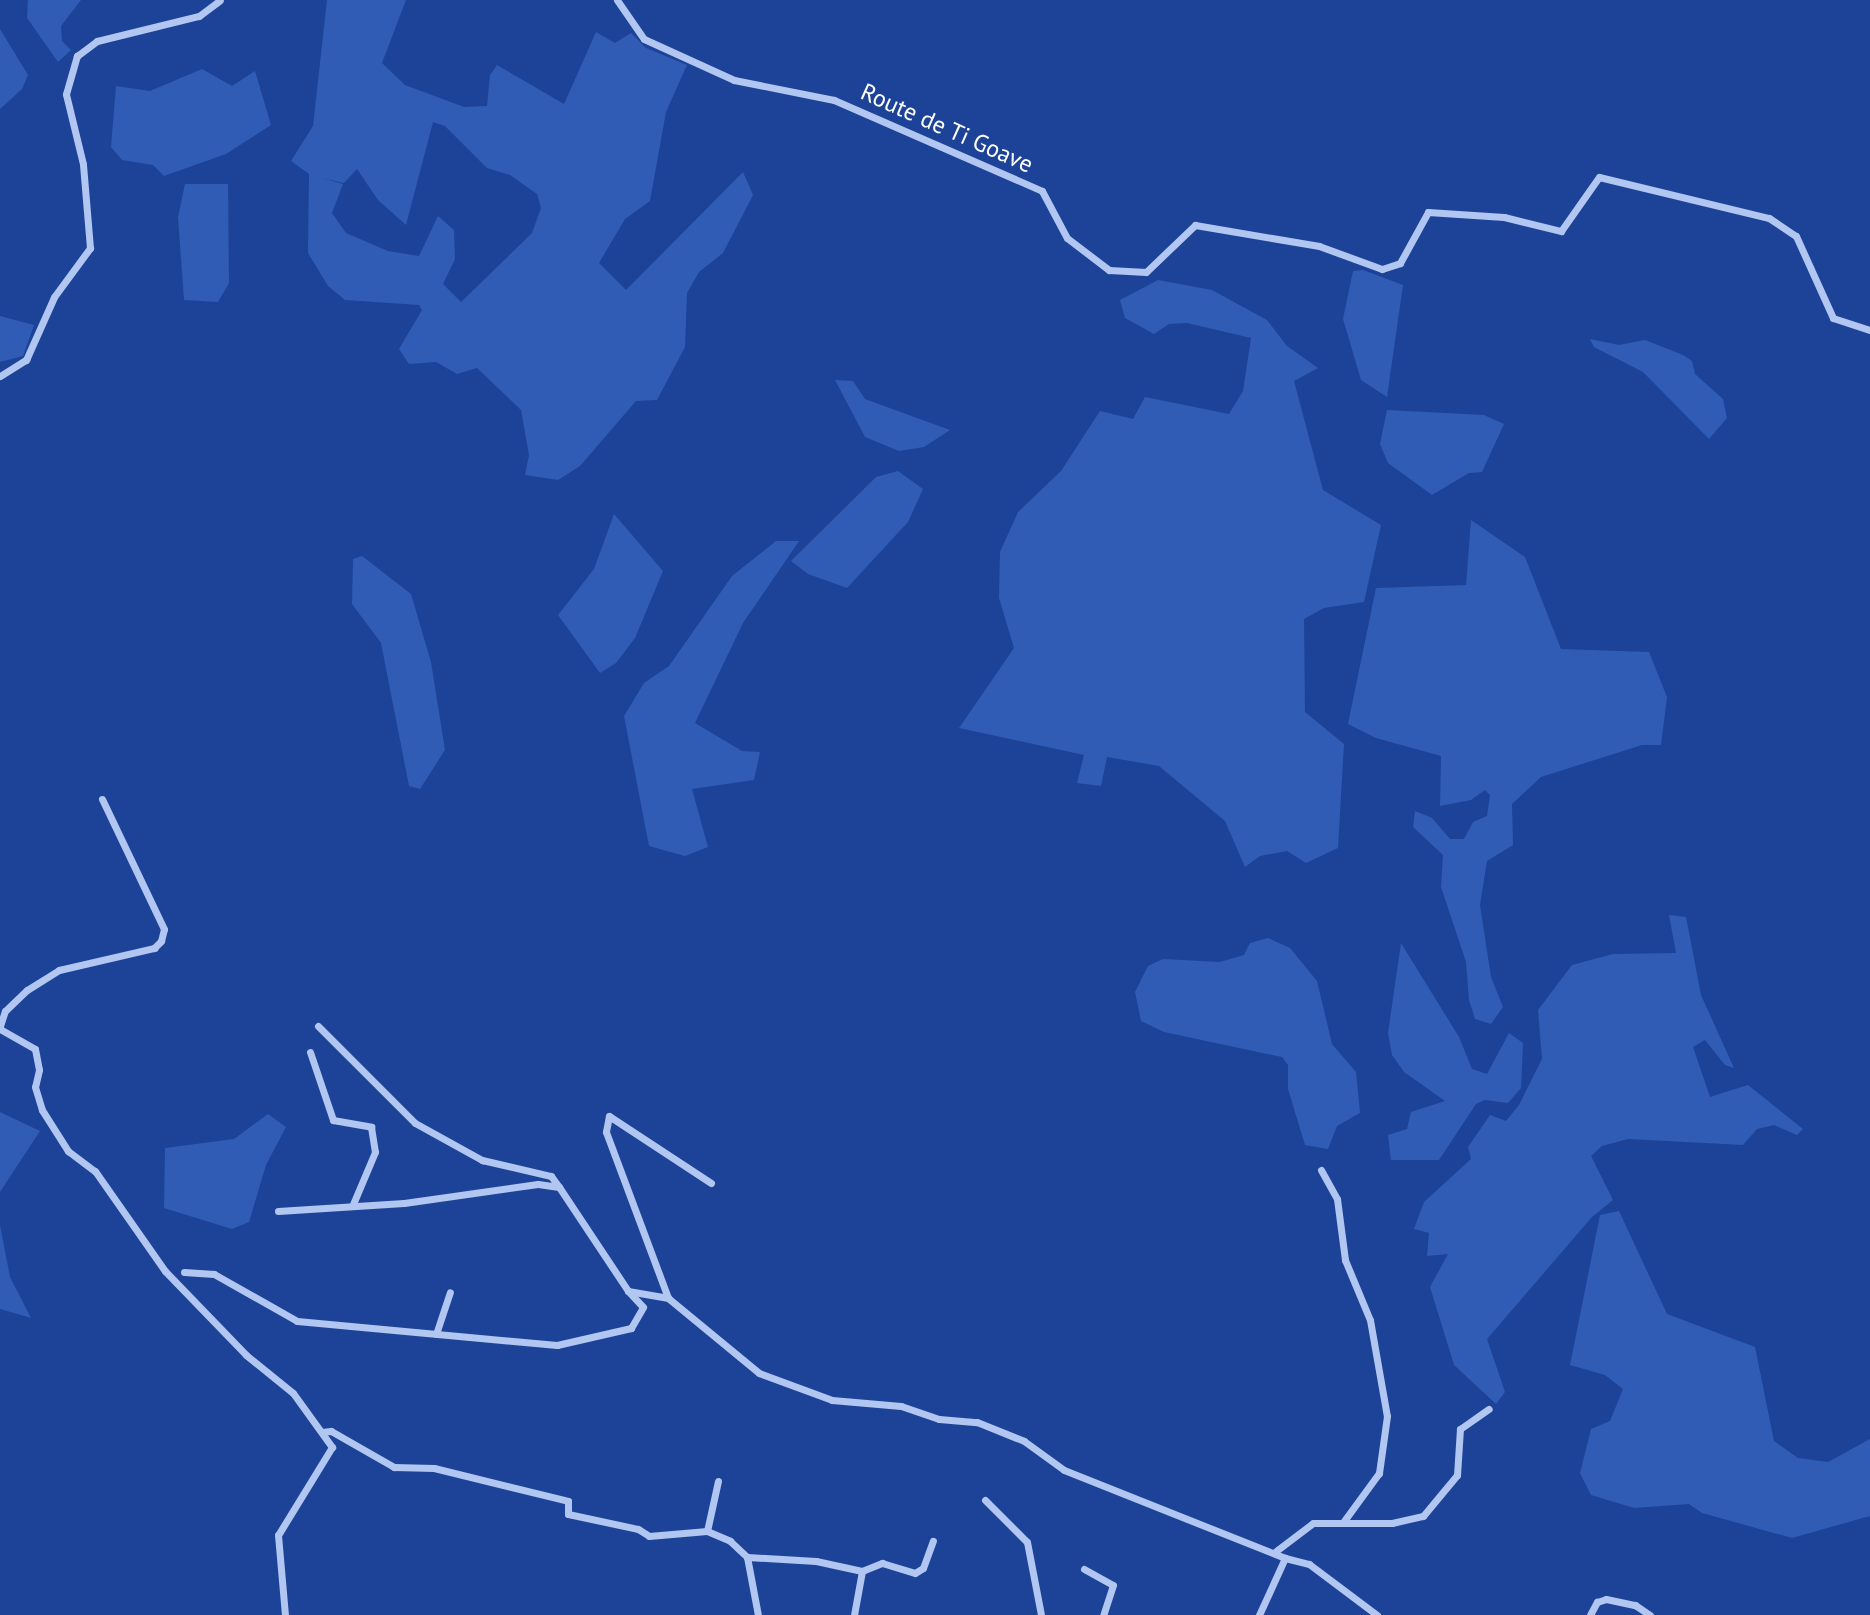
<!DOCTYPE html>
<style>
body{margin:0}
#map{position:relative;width:1870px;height:1615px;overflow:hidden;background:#1c4398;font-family:"PT Sans",sans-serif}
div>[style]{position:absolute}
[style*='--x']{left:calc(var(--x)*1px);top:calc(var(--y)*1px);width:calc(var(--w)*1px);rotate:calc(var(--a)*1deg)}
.green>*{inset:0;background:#305cb5}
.street>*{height:7px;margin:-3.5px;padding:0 3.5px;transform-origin:3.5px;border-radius:3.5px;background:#b1c6f0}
span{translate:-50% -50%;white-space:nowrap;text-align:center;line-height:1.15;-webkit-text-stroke:6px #1c4398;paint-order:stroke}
.street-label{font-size:24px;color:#fff}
</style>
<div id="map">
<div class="green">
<i style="clip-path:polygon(28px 0,81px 0,61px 26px,62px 41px,71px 50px,58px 62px,27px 18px)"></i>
<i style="clip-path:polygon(evenodd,327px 0,406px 0,382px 63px,405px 85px,464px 107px,487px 106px,490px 75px,497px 65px,564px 104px,596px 32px,615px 43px,631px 33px,646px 48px,687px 65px,666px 112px,650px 201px,625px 219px,599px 263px,626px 290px,743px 172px,753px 195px,723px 253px,699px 272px,687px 293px,685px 347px,657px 400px,636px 401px,580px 466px,558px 480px,525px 475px,529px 455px,521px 410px,477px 368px,457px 374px,436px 362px,409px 364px,399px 349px,422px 310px,419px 305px,345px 300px,328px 286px,308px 253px,309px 174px,291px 161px,313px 126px,327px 0,433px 122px,445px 126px,487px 168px,510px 175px,537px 194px,541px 208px,532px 233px,461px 302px,443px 284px,455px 259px,454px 230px,438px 216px,419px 256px,388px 251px,346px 233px,332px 213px,343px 184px,322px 178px,344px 183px,357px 169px,378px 200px,406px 225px,433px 122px)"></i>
<i style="clip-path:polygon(0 29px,28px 75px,22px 89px,0 109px)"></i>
<i style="clip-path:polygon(202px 69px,232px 86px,255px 71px,271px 125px,226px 154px,164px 176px,153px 165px,122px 160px,111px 147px,116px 86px,150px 91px)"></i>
<i style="clip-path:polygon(185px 184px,228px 184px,229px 283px,218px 302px,184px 300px,178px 217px)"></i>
<i style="clip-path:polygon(1363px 270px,1403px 285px,1387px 397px,1361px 380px,1343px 319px,1353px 271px)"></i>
<i style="clip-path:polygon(1158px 280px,1212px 290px,1267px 320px,1287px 346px,1318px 368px,1294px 381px,1323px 490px,1381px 525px,1364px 602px,1324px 608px,1304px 619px,1305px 712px,1344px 744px,1338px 848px,1306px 863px,1287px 851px,1260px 856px,1245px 867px,1225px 821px,1159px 766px,1107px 757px,1101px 786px,1077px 783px,1084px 755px,959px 728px,1014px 648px,999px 598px,1000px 552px,1018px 512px,1061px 471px,1100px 411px,1133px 419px,1145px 397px,1229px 414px,1243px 391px,1251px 338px,1187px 323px,1169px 324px,1154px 334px,1125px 318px,1120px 300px)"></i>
<i style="clip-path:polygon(0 316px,34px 325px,23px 356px,0 362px)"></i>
<i style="clip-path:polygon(1590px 339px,1619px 345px,1645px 340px,1683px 355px,1692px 361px,1695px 374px,1723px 399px,1727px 418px,1709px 439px,1643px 372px,1594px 347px)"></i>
<i style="clip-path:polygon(835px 380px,853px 381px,865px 399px,950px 430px,924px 447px,899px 451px,865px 437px)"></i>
<i style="clip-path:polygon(1387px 410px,1484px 415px,1504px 424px,1482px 472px,1469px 473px,1432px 495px,1388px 463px,1380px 444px)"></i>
<i style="clip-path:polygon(898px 471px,923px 489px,908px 522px,847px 588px,808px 574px,791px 561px,876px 477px)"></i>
<i style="clip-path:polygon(614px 514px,663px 571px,635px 638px,616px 663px,600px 673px,558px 615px,594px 569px)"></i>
<i style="clip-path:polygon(1471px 520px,1525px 557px,1561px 649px,1649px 652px,1667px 697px,1661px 745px,1642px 745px,1541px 777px,1512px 804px,1513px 845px,1487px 861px,1480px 905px,1491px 977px,1503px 1007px,1491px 1024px,1475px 1019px,1469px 1000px,1466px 962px,1441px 887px,1443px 855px,1413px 827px,1415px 811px,1432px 818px,1450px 839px,1464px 839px,1473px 822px,1487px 816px,1490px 795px,1485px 790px,1471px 800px,1440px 806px,1441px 756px,1376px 738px,1348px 724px,1376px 588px,1466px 585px)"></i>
<i style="clip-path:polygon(776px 541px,799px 541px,743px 623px,695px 723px,742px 751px,760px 752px,754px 780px,692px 789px,708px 847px,685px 856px,649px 846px,624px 716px,644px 683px,669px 666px,732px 576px)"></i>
<i style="clip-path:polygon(362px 556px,411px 594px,431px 662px,445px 750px,420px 789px,409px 786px,381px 643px,352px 604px,353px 559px)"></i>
<i style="clip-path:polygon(1669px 915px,1686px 917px,1701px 995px,1734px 1068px,1725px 1065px,1705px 1040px,1693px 1047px,1710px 1097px,1748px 1085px,1803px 1129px,1797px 1135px,1774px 1125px,1757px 1129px,1743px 1145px,1628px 1139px,1602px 1146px,1591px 1156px,1613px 1200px,1592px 1217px,1487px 1339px,1505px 1392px,1496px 1404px,1454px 1365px,1430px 1287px,1448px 1254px,1427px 1256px,1429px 1233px,1414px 1229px,1424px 1202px,1471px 1159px,1468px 1147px,1490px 1115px,1506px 1121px,1519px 1105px,1542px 1059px,1538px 1010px,1572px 965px,1613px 954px,1676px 953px)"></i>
<i style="clip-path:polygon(1268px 938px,1290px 948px,1317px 981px,1332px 1044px,1356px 1072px,1360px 1113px,1337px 1126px,1328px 1149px,1305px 1145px,1288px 1089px,1288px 1065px,1282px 1057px,1164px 1032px,1141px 1021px,1135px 992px,1148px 966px,1163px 959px,1220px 962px,1244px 955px,1250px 943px)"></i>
<i style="clip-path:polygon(1401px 943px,1459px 1037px,1472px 1069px,1487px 1074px,1509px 1033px,1523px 1043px,1521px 1088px,1508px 1103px,1485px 1100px,1476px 1104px,1439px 1160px,1391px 1160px,1388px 1135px,1407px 1129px,1411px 1112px,1445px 1101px,1404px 1072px,1392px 1055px,1388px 1033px)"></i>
<i style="clip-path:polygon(0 1112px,40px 1131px,0 1192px)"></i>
<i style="clip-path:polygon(268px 1114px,286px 1127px,266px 1165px,249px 1222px,232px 1229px,164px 1208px,165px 1148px,234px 1139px)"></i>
<i style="clip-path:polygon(1619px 1211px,1667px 1314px,1755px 1347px,1774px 1441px,1798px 1458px,1828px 1462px,1870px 1439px,1870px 1516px,1792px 1538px,1702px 1513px,1689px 1504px,1634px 1508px,1591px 1495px,1580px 1473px,1591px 1429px,1610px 1421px,1623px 1389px,1605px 1375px,1570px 1365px,1600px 1215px)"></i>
<i style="clip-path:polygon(0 1225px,10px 1277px,31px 1318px,0 1309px)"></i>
</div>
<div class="street">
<i style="--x:617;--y:0;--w:47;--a:55.3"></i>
<i style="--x:644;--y:39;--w:99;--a:24.5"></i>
<i style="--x:734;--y:80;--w:102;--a:11.3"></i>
<i style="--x:834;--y:100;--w:227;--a:23.6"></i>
<i style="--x:1042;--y:191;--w:53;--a:62"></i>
<i style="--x:1067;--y:238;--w:53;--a:37.3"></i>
<i style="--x:1109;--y:270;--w:37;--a:3"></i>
<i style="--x:1146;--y:272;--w:68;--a:-43.8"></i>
<i style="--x:1195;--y:225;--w:126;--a:9.6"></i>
<i style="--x:1319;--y:246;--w:67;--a:20.1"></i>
<i style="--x:1382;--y:269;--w:19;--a:-18"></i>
<i style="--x:1400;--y:263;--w:58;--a:-61.2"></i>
<i style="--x:1428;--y:212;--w:76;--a:3.8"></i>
<i style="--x:1504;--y:217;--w:59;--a:13.8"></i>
<i style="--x:1561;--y:231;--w:66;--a:-54.9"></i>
<i style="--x:1599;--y:177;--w:175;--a:13.6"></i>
<i style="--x:1769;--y:218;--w:32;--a:34"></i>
<i style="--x:1796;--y:236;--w:90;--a:65.7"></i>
<i style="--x:1833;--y:318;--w:39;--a:18"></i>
<i style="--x:0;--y:376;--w:31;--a:-32"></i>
<i style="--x:26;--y:360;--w:69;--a:-66"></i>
<i style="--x:54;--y:297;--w:61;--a:-53.7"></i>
<i style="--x:90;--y:248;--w:84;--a:-94.8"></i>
<i style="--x:83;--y:164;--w:72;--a:-103.7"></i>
<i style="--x:66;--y:94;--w:40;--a:-74"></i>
<i style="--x:77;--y:56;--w:25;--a:-37"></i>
<i style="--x:97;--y:41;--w:105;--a:-13.8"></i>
<i style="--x:199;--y:16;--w:26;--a:-37"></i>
<i style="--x:0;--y:1026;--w:16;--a:-72"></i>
<i style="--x:5;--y:1011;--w:30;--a:-44"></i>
<i style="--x:27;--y:990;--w:38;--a:-32"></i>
<i style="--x:59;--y:970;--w:98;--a:-13"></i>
<i style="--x:154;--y:948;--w:10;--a:-45"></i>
<i style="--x:161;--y:941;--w:12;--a:-76"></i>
<i style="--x:164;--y:929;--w:144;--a:-115.5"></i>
<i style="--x:318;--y:1026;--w:137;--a:45"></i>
<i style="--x:415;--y:1123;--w:77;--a:28.9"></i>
<i style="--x:482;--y:1160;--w:71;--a:13.1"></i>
<i style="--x:551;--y:1176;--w:14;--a:54"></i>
<i style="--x:0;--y:1029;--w:40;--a:29.7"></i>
<i style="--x:35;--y:1049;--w:21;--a:79"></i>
<i style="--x:39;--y:1070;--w:17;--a:103"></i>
<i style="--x:35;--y:1087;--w:24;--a:73"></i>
<i style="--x:42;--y:1110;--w:49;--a:57.6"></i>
<i style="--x:68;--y:1151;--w:34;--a:37"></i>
<i style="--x:95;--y:1171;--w:122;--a:55"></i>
<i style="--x:165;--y:1271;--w:117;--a:46"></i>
<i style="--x:246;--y:1355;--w:60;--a:39"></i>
<i style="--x:293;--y:1393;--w:67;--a:54.2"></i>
<i style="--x:332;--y:1447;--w:103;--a:121.5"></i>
<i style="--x:278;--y:1535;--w:80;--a:85"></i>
<i style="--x:310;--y:1052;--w:72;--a:71.3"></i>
<i style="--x:333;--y:1120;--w:39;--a:10"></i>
<i style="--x:371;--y:1127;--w:25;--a:81"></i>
<i style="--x:375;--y:1152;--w:56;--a:112.9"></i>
<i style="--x:1321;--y:1170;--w:33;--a:61"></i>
<i style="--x:1337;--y:1199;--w:62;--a:82.5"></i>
<i style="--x:1345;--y:1260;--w:65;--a:67.4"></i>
<i style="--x:1370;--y:1320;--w:97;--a:80"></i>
<i style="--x:1387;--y:1416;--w:58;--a:98"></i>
<i style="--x:1379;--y:1473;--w:59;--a:126.1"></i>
<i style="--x:711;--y:1183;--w:122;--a:-146.7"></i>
<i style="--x:609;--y:1116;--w:16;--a:101"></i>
<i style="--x:606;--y:1132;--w:177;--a:69.5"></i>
<i style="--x:668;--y:1298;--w:118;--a:39.5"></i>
<i style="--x:759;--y:1373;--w:78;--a:20.3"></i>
<i style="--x:832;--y:1400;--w:69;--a:5"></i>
<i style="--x:901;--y:1406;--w:40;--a:18.9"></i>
<i style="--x:939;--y:1419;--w:38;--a:5"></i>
<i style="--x:977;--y:1422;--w:51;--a:22"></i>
<i style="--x:1024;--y:1441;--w:49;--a:35.9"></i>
<i style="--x:1064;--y:1470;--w:238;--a:21.7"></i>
<i style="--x:278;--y:1211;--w:126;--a:-3.6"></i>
<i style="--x:404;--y:1203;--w:135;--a:-8.1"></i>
<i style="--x:538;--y:1184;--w:21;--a:8"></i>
<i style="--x:559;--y:1187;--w:125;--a:56.4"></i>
<i style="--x:628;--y:1291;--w:41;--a:9.9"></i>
<i style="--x:184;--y:1272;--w:30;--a:4"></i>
<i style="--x:214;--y:1274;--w:95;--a:29.5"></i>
<i style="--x:297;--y:1321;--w:261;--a:5.3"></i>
<i style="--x:557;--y:1345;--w:76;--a:-12.9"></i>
<i style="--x:631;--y:1328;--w:24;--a:-60"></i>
<i style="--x:643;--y:1307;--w:22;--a:-133"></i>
<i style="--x:436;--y:1334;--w:44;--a:-71.6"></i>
<i style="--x:322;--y:1432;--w:9;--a:-6"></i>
<i style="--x:331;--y:1431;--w:73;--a:29.7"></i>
<i style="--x:394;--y:1467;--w:40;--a:1.4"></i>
<i style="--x:434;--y:1468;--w:138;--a:13.8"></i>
<i style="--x:568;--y:1501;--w:13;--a:90"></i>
<i style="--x:568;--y:1514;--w:72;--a:12.1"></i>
<i style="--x:638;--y:1529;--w:13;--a:32"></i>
<i style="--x:649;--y:1536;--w:58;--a:-4.9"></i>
<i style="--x:718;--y:1481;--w:51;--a:102.4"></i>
<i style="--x:707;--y:1531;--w:25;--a:23"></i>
<i style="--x:730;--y:1541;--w:23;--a:43"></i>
<i style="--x:747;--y:1557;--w:69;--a:3.3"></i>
<i style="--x:816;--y:1561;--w:47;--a:12.3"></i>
<i style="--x:862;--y:1571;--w:45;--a:100.3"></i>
<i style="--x:985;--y:1500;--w:59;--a:45"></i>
<i style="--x:1027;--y:1542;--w:74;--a:79.1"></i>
<i style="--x:1276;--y:1551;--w:46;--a:-37.1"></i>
<i style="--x:1313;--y:1523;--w:79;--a:0"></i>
<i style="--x:1392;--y:1523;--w:32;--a:-13"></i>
<i style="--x:1423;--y:1516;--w:53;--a:-50.3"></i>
<i style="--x:1457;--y:1475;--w:46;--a:-86.3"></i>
<i style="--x:1460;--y:1429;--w:35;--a:-35"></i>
<i style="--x:747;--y:1557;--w:59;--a:79.3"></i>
<i style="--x:1084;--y:1569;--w:33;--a:29"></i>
<i style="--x:1113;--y:1585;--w:32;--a:108"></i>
<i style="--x:862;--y:1571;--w:22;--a:-22"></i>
<i style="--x:882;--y:1563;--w:34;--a:17"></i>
<i style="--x:915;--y:1573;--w:9;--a:-32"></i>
<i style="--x:923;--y:1568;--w:29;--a:-70"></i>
<i style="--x:1259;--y:1615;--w:63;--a:-65.5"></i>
<i style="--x:1285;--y:1558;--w:25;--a:14"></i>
<i style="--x:1309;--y:1564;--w:85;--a:36.9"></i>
<i style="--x:1590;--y:1615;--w:15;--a:-62"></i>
<i style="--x:1597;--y:1602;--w:9;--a:-18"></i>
<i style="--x:1606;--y:1599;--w:30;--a:12"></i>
<i style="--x:1635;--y:1605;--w:18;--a:34"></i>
</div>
<div class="street-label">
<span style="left:947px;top:128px;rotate:24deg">Route de Ti Goave</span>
</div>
</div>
